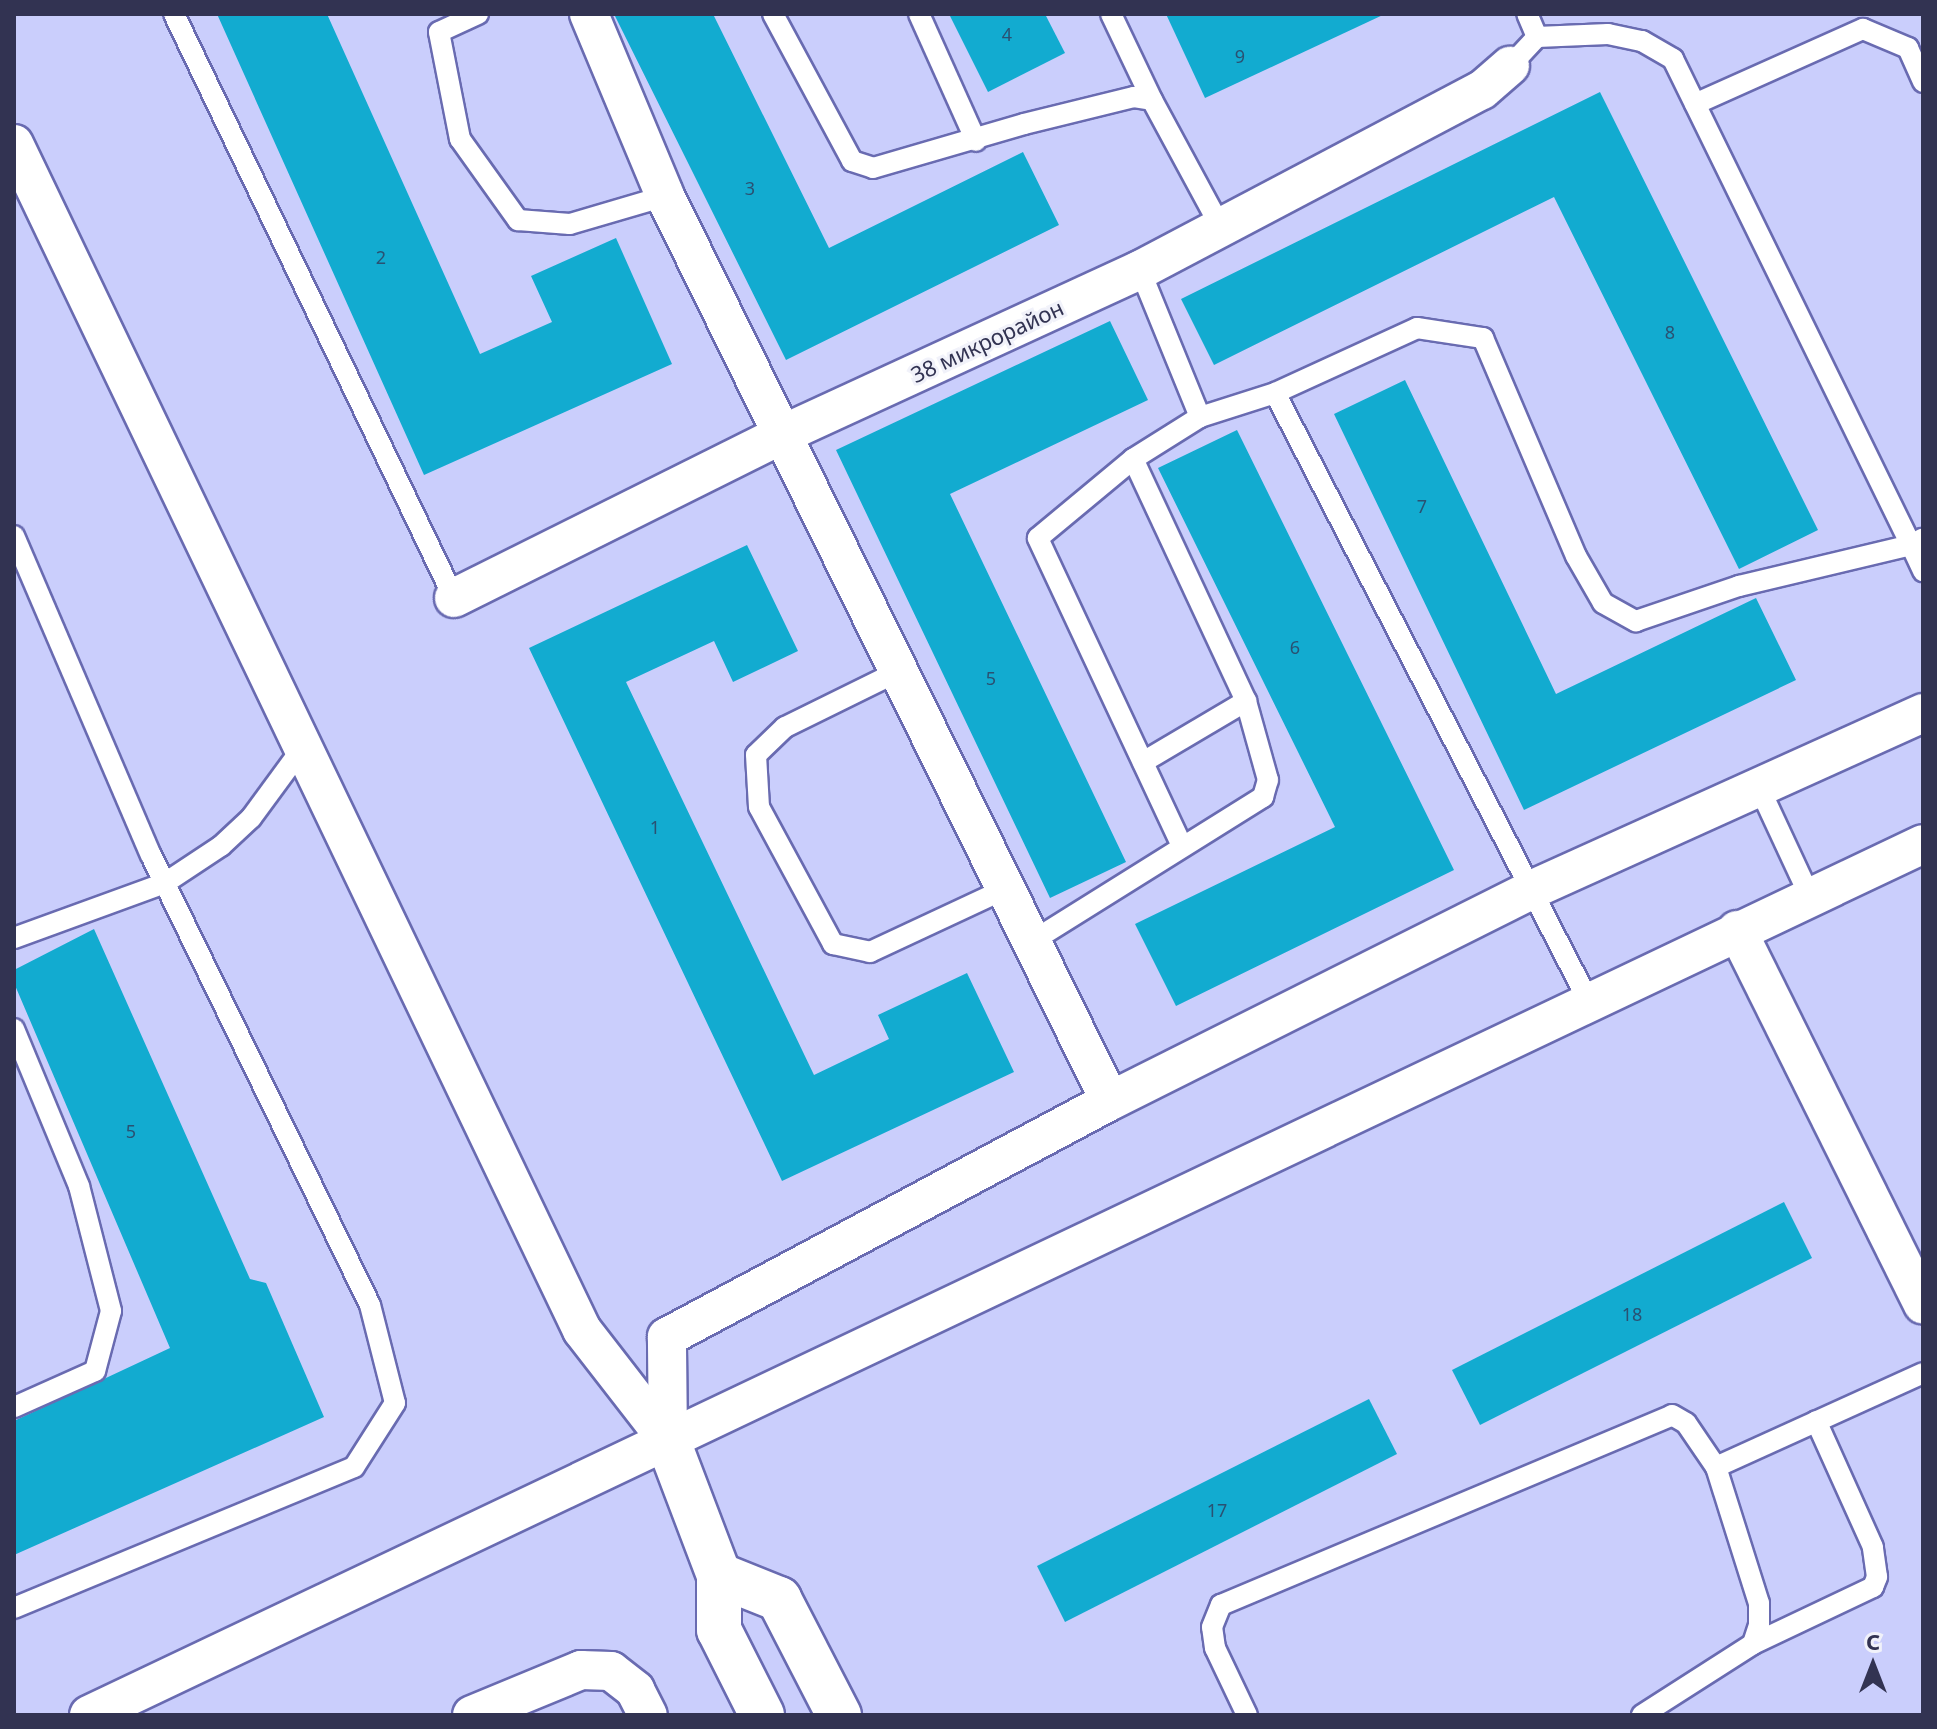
<!DOCTYPE html>
<meta charset="utf-8">
<style>
body{margin:0}
#map{position:relative;width:1937px;height:1729px;overflow:hidden;background:#cacefc;font-family:"Noto Sans",sans-serif}
div>[style]{position:absolute}
[style*='--x']{left:calc(var(--x)*1px);top:calc(var(--y)*1px);width:calc(var(--w)*1px);rotate:calc(var(--a)*1deg)}
.building>*{inset:0;background:#12abd0}
.roads{filter:drop-shadow(2px 0 #696bb1) drop-shadow(-2px 0 #696bb1) drop-shadow(0 2px #696bb1) drop-shadow(0 -2px #696bb1)}
.service>*{height:20px;margin:-10px;padding:0 10px;transform-origin:10px;border-radius:10px;background:#fff}
.minor>*{height:38px;margin:-19px;padding:0 19px;transform-origin:19px;border-radius:19px;background:#fff}
.tertiary>*{height:44px;margin:-22px;padding:0 22px;transform-origin:22px;border-radius:22px;background:#fff}
span{translate:-50% -50%;white-space:nowrap;text-align:center;line-height:1.15;-webkit-text-stroke:6px #f1f2fa;paint-order:stroke}
.number-label{font-size:18px;color:#2a5172}
.number-label span{-webkit-text-stroke-width:0}
.street-label{font-size:22px;color:#323352}
.frame{position:absolute;inset:0;border:16px solid #323352;pointer-events:none}
.north{position:absolute;left:1833px;top:1625px;width:80px;height:80px;-webkit-text-stroke:6px #f1f2fa;paint-order:stroke;rotate:0deg;font-size:22px;font-weight:700;line-height:32px;text-align:center;color:#323352}
.north::after{content:'';display:block;margin:auto;width:28px;height:36px;background:#323352;clip-path:polygon(50% 0,100% 100%,50% 72%,0 100%)}
</style>
<div id="map">
<div class="building">
<i style="clip-path:polygon(217px 14px,327px 14px,480px 354px,552px 322px,531px 276px,616px 238px,672px 364px,424px 475px)"></i>
<i style="clip-path:polygon(614px 14px,713px 14px,829px 248px,1023px 152px,1059px 225px,786px 360px)"></i>
<i style="clip-path:polygon(949px 14px,1045px 14px,1065px 53px,988px 92px)"></i>
<i style="clip-path:polygon(1166px 14px,1385px 14px,1205px 98px)"></i>
<i style="clip-path:polygon(1600px 92px,1818px 530px,1739px 569px,1554px 197px,1214px 365px,1181px 299px)"></i>
<i style="clip-path:polygon(1110px 321px,1148px 400px,950px 494px,1126px 862px,1050px 898px,836px 450px)"></i>
<i style="clip-path:polygon(1405px 380px,1556px 694px,1756px 598px,1796px 680px,1524px 810px,1334px 414px)"></i>
<i style="clip-path:polygon(1237px 430px,1454px 870px,1176px 1006px,1135px 924px,1335px 827px,1158px 468px)"></i>
<i style="clip-path:polygon(747px 545px,798px 651px,733px 682px,714px 641px,626px 682px,814px 1075px,889px 1039px,878px 1015px,967px 973px,1014px 1072px,782px 1181px,529px 648px)"></i>
<i style="clip-path:polygon(94px 929px,250px 1279px,266px 1283px,324px 1417px,14px 1555px,14px 1421px,170px 1348px,14px 983px,14px 970px)"></i>
<i style="clip-path:polygon(1784px 1202px,1812px 1258px,1480px 1425px,1452px 1370px)"></i>
<i style="clip-path:polygon(1369px 1399px,1397px 1454px,1065px 1622px,1037px 1566px)"></i>
</div>
<div class="roads">
<div class="service">
<i style="--x:174;--y:14;--w:648;--a:64.38"></i>
<i style="--x:478;--y:14;--w:43;--a:155.2"></i>
<i style="--x:439;--y:32;--w:109;--a:78.9"></i>
<i style="--x:460;--y:139;--w:100;--a:54.4"></i>
<i style="--x:518;--y:220;--w:52;--a:4.4"></i>
<i style="--x:570;--y:224;--w:99;--a:-16.4"></i>
<i style="--x:773;--y:14;--w:167;--a:61.7"></i>
<i style="--x:852;--y:161;--w:22;--a:18"></i>
<i style="--x:873;--y:168;--w:157;--a:-16.2"></i>
<i style="--x:1024;--y:124;--w:113;--a:-13.8"></i>
<i style="--x:1134;--y:97;--w:18;--a:9"></i>
<i style="--x:1152;--y:100;--w:141;--a:61.6"></i>
<i style="--x:919;--y:14;--w:139;--a:65.8"></i>
<i style="--x:1111;--y:14;--w:95;--a:64.5"></i>
<i style="--x:1537;--y:37;--w:71;--a:-2.4"></i>
<i style="--x:1608;--y:34;--w:35;--a:12"></i>
<i style="--x:1642;--y:41;--w:36;--a:30"></i>
<i style="--x:1673;--y:59;--w:541;--a:63.91"></i>
<i style="--x:1911;--y:545;--w:13;--a:-29"></i>
<i style="--x:1510;--y:66;--w:40;--a:-47"></i>
<i style="--x:1537;--y:37;--w:25;--a:-113"></i>
<i style="--x:1695;--y:104;--w:184;--a:-24.1"></i>
<i style="--x:1863;--y:29;--w:49;--a:22.9"></i>
<i style="--x:1908;--y:48;--w:37;--a:66"></i>
<i style="--x:1140;--y:270;--w:159;--a:67.8"></i>
<i style="--x:1275;--y:393;--w:685;--a:62.72"></i>
<i style="--x:14;--y:536;--w:347;--a:66.8"></i>
<i style="--x:151;--y:855;--w:500;--a:64.05"></i>
<i style="--x:370;--y:1305;--w:101;--a:75.7"></i>
<i style="--x:395;--y:1403;--w:76;--a:122.6"></i>
<i style="--x:354;--y:1467;--w:368;--a:157.5"></i>
<i style="--x:897;--y:672;--w:125;--a:153.8"></i>
<i style="--x:785;--y:727;--w:40;--a:136"></i>
<i style="--x:756;--y:755;--w:52;--a:86.7"></i>
<i style="--x:759;--y:807;--w:156;--a:61.6"></i>
<i style="--x:833;--y:944;--w:38;--a:12"></i>
<i style="--x:870;--y:952;--w:149;--a:-25"></i>
<i style="--x:1143;--y:762;--w:120;--a:-30.6"></i>
<i style="--x:1759;--y:787;--w:121;--a:65.1"></i>
<i style="--x:1182;--y:846;--w:340;--a:-115.1"></i>
<i style="--x:1038;--y:538;--w:124;--a:-39.7"></i>
<i style="--x:1133;--y:459;--w:79;--a:-32.1"></i>
<i style="--x:1200;--y:417;--w:79;--a:-17.7"></i>
<i style="--x:1275;--y:393;--w:156;--a:-24.6"></i>
<i style="--x:1417;--y:328;--w:67;--a:8.6"></i>
<i style="--x:1483;--y:338;--w:237;--a:66.9"></i>
<i style="--x:1576;--y:556;--w:54;--a:60.1"></i>
<i style="--x:1603;--y:603;--w:38;--a:29"></i>
<i style="--x:1636;--y:621;--w:109;--a:-18.8"></i>
<i style="--x:1739;--y:586;--w:177;--a:-13.4"></i>
<i style="--x:1911;--y:545;--w:29;--a:65"></i>
<i style="--x:14;--y:938;--w:161;--a:-20"></i>
<i style="--x:165;--y:883;--w:67;--a:-33.5"></i>
<i style="--x:221;--y:846;--w:41;--a:-43"></i>
<i style="--x:251;--y:818;--w:93;--a:-53.7"></i>
<i style="--x:1031;--y:942;--w:274;--a:-32"></i>
<i style="--x:1263;--y:797;--w:18;--a:-74"></i>
<i style="--x:1268;--y:780;--w:82;--a:-105.6"></i>
<i style="--x:1246;--y:701;--w:267;--a:-115"></i>
<i style="--x:14;--y:1029;--w:170;--a:67.5"></i>
<i style="--x:79;--y:1186;--w:129;--a:75.6"></i>
<i style="--x:111;--y:1311;--w:62;--a:104.9"></i>
<i style="--x:95;--y:1371;--w:89;--a:156"></i>
<i style="--x:1716;--y:1467;--w:227;--a:-24.4"></i>
<i style="--x:1753;--y:1644;--w:133;--a:-25.4"></i>
<i style="--x:1873;--y:1587;--w:11;--a:-68"></i>
<i style="--x:1877;--y:1577;--w:30;--a:-98"></i>
<i style="--x:1873;--y:1547;--w:138;--a:-114.3"></i>
<i style="--x:1247;--y:1715;--w:74;--a:-115.5"></i>
<i style="--x:1215;--y:1648;--w:21;--a:-98"></i>
<i style="--x:1212;--y:1627;--w:24;--a:-68"></i>
<i style="--x:1221;--y:1605;--w:489;--a:-22.8"></i>
<i style="--x:1672;--y:1415;--w:16;--a:30"></i>
<i style="--x:1686;--y:1423;--w:53;--a:55.7"></i>
<i style="--x:1716;--y:1467;--w:143;--a:72.5"></i>
<i style="--x:1759;--y:1603;--w:22;--a:90"></i>
<i style="--x:1759;--y:1625;--w:20;--a:108"></i>
<i style="--x:1753;--y:1644;--w:132;--a:147.4"></i>
</div>
<div class="minor">
<i style="--x:589;--y:14;--w:197;--a:67.3"></i>
<i style="--x:665;--y:196;--w:1008;--a:63.82"></i>
<i style="--x:14;--y:144;--w:1315;--a:64.41"></i>
<i style="--x:582;--y:1330;--w:140;--a:52.2"></i>
<i style="--x:454;--y:598;--w:365;--a:-26.5"></i>
<i style="--x:781;--y:435;--w:395;--a:-24.7"></i>
<i style="--x:1140;--y:270;--w:386;--a:-27.8"></i>
<i style="--x:1482;--y:90;--w:37;--a:-41"></i>
<i style="--x:1737;--y:930;--w:418;--a:63.6"></i>
<i style="--x:668;--y:1441;--w:104;--a:-90.6"></i>
<i style="--x:667;--y:1337;--w:502;--a:-28.05"></i>
<i style="--x:1110;--y:1101;--w:471;--a:-26.6"></i>
<i style="--x:1531;--y:890;--w:430;--a:-24.3"></i>
<i style="--x:89;--y:1715;--w:2030;--a:-25.4"></i>
<i style="--x:472;--y:1715;--w:118;--a:-22.4"></i>
<i style="--x:581;--y:1670;--w:30;--a:2"></i>
<i style="--x:611;--y:1671;--w:31;--a:38"></i>
<i style="--x:635;--y:1690;--w:28;--a:63"></i>
</div>
<div class="tertiary">
<i style="--x:668;--y:1441;--w:143;--a:69.2"></i>
<i style="--x:762;--y:1715;--w:95;--a:-116.8"></i>
<i style="--x:719;--y:1630;--w:55;--a:-90"></i>
<i style="--x:719;--y:1575;--w:65;--a:21.8"></i>
<i style="--x:779;--y:1599;--w:131;--a:62.7"></i>
</div>
</div>
<div class="number-label">
<span style="left:1007px;top:34px">4</span>
<span style="left:1240px;top:56px">9</span>
<span style="left:750px;top:188px">3</span>
<span style="left:381px;top:257px">2</span>
<span style="left:1670px;top:332px">8</span>
<span style="left:1422px;top:506px">7</span>
<span style="left:1295px;top:647px">6</span>
<span style="left:991px;top:678px">5</span>
<span style="left:655px;top:827px">1</span>
<span style="left:131px;top:1131px">5</span>
<span style="left:1632px;top:1314px">18</span>
<span style="left:1217px;top:1510px">17</span>
</div>
<div class="street-label">
<span style="left:987px;top:341px;rotate:-25deg">38 микрорайон</span>
</div>
<div class="frame"></div>
<div class="north">С</div>
</div>
